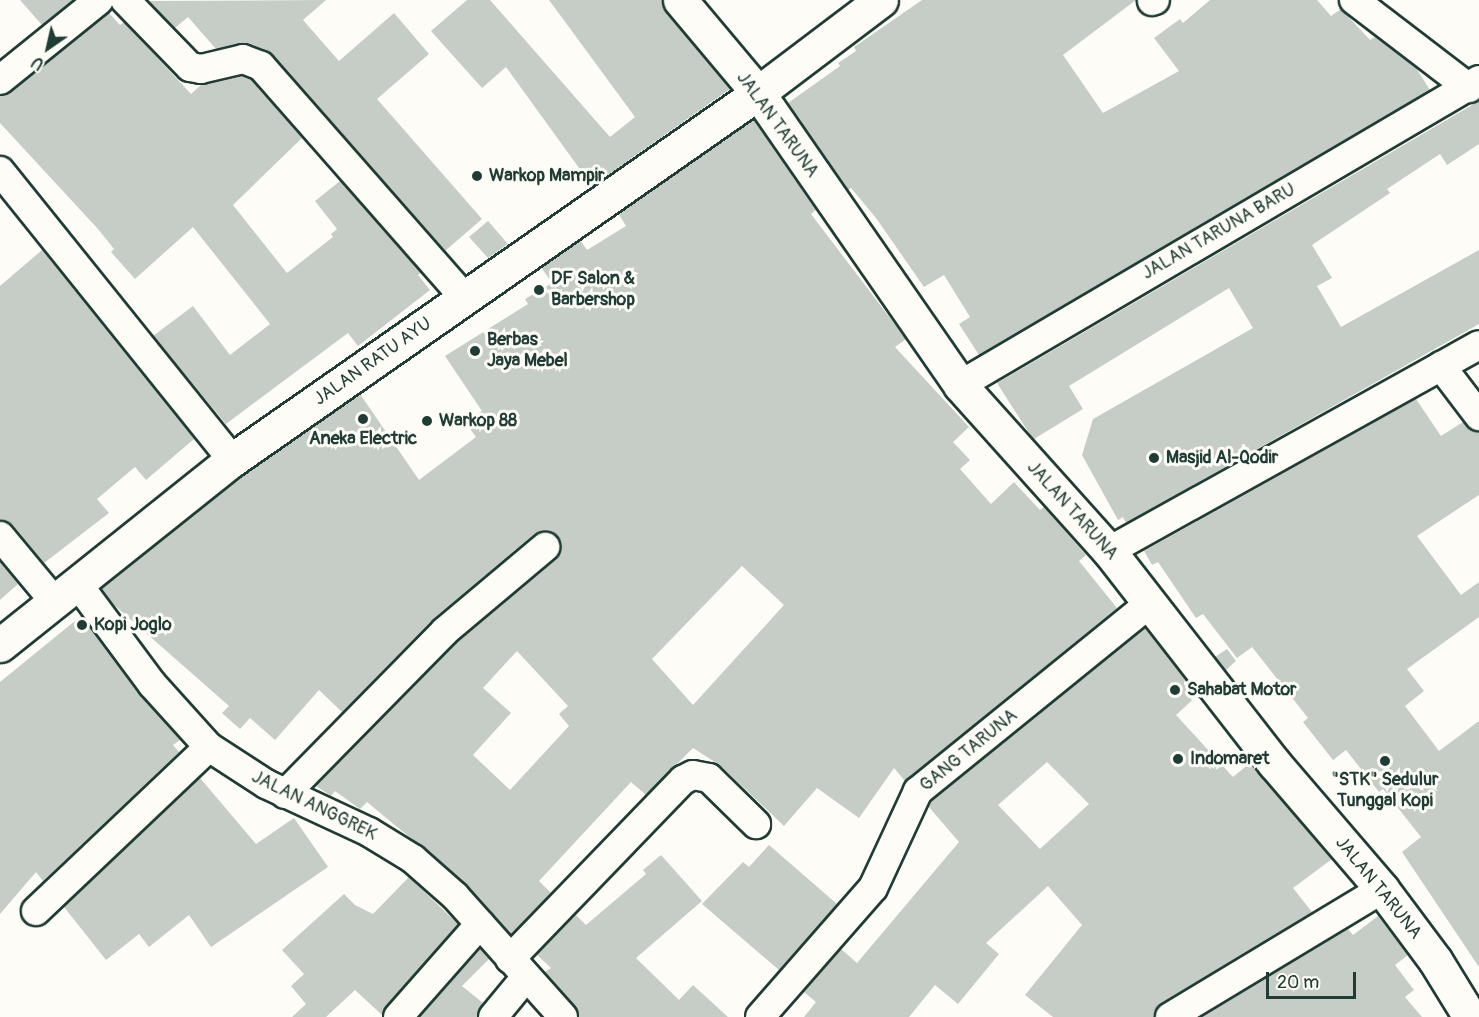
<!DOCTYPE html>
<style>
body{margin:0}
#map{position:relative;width:1479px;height:1017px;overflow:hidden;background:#fdfcf7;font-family:Pangolin,sans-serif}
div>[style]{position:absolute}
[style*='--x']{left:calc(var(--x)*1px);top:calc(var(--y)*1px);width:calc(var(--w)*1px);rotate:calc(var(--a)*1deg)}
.building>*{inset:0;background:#c6cdc7}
.roads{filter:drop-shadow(2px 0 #1f3d34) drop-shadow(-2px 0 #1f3d34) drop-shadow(0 2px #1f3d34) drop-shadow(0 -2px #1f3d34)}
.minor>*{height:28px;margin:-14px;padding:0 14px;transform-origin:14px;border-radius:14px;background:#fdfcf7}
.tertiary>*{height:33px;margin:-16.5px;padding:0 16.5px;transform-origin:16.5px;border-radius:16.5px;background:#fdfcf7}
.dots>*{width:16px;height:16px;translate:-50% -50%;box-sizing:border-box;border:3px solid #fdfcf7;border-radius:50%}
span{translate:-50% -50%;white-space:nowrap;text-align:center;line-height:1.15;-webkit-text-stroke:6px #fdfcf7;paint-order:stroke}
.street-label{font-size:18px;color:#1f3d34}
.poi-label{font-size:18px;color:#1f3d34;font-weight:700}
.left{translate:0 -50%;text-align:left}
.north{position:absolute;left:18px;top:18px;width:60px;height:60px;-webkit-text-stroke:4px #fdfcf7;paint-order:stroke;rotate:214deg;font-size:16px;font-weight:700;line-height:24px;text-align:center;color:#1f3d34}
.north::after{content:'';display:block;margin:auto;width:21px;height:27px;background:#1f3d34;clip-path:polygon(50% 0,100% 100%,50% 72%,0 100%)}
.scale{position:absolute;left:1266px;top:972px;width:90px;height:27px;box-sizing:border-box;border:3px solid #1f3d34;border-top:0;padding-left:8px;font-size:18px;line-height:21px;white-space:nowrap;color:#1f3d34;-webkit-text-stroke:4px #fdfcf7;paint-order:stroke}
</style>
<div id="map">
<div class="building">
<i style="clip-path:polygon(20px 0,73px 0,42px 25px)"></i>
<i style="clip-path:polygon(326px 0,303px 20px,339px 61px,394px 13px,429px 54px,377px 99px,482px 219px,445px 251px,273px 55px,248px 43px,216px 49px,188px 17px,175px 28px,149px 1px)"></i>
<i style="clip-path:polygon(467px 0,490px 0,610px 137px,635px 117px,549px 0,662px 0,666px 12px,730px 89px,592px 186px,506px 67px,482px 88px,431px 31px)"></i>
<i style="clip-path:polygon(922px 0,1136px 0,1063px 55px,1103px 113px,1179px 71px,1154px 38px,1180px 19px,1183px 23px,1210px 0,1317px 0,1331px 16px,1341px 9px,1370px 40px,1375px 37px,1416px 68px,1430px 90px,979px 355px,959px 324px,970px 317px,944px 275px,924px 287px,876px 218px,851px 188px,848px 190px,788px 103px,840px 66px,838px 63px,856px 51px,854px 47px)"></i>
<i style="clip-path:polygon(109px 13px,120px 25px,124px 22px,191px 94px,201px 85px,242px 76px,251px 80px,302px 138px,233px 205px,287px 273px,333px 237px,331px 234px,337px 229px,315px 201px,340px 181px,421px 273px,418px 275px,430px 290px,358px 346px,348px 333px,226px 424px,153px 336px,193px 306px,230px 355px,270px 324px,193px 227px,135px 279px,111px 252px,114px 249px,98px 229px,0 123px,0 96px,10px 93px)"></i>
<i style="clip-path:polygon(1479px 101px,1479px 144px,1447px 165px,1440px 154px,1387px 189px,1390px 193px,1312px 245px,1332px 278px,1317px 286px,1341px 327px,1479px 250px,1479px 324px,1126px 523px,1123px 517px,1118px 520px,1082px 455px,1093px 419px,1253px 328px,1229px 288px,1069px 386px,1083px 409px,1034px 439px,1031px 436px,997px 383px)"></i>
<i style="clip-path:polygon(evenodd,753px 119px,816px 210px,811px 214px,906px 339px,895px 347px,969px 427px,953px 442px,970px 460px,960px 469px,991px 504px,1014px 482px,1040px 510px,1044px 507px,1086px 555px,1079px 561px,1117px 608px,905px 781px,894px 768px,859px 818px,817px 788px,784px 826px,721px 766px,693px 748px,646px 795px,631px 782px,539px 881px,551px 893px,511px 934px,466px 884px,367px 802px,360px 809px,335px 791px,331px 796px,316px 786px,456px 643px,556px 560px,561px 545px,557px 536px,543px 531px,534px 534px,434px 618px,342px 712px,319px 690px,275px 740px,250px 718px,240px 729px,222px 713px,229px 706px,113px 604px,101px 588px,243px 475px,360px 394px,419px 480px,476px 437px,465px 422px,482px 411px,445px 356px,528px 304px,525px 299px,552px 283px,541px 267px,580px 240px,587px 250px,626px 226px,618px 213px,753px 119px,742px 566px,784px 605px,693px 705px,652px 659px,742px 566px,753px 119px,517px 651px,568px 706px,559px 714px,569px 726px,510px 790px,473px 755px,511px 713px,483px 688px,517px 651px)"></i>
<i style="clip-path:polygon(488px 221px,508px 244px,488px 258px,469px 237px)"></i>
<i style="clip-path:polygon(42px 250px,194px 439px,146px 480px,135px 467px,97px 499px,109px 513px,44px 563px,13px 525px,0 520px,0 286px)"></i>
<i style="clip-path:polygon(1416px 399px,1441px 436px,1463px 422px,1479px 432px,1479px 495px,1417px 536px,1461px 595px,1479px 582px,1479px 617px,1407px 669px,1424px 691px,1405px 706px,1439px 751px,1479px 721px,1479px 967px,1402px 852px,1421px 837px,1383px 789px,1379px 792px,1346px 750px,1333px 760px,1303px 722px,1308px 718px,1252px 647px,1237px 658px,1203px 614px,1196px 618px,1158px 562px,1152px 565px,1144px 551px)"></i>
<i style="clip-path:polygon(0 562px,18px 584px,0 600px)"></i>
<i style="clip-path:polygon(81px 616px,139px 694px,180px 740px,173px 745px,179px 752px,43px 881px,36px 872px,0 914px,0 682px)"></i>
<i style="clip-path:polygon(evenodd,1145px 628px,1198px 695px,1176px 715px,1233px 777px,1250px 763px,1332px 859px,1293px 888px,1312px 912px,1161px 1003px,1154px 1017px,1053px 1017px,1025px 995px,1082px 925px,1048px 886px,986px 943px,999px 954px,958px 1004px,935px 985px,909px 1017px,804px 1017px,816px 1002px,804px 992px,841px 949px,857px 963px,959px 842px,929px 807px,931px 801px,1145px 628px,1047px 762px,1089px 804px,1040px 849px,998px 805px,1047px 762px)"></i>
<i style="clip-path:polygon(1227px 649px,1236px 661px,1226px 670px,1215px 657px)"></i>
<i style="clip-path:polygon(200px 778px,256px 844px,294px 818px,328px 867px,211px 947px,189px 915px,149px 947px,139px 934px,106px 960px,64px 907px)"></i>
<i style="clip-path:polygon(769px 845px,837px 904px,779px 970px,702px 904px,743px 862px,749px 867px)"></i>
<i style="clip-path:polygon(661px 855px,702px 901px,636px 958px,679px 1000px,693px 985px,728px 1017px,579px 1017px,575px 1006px,545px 972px,551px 968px,537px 955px,576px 915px,586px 925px,646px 874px,643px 870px)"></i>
<i style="clip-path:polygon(409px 877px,458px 924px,382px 1015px,355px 990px,326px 1017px,292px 1017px,306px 1004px,291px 986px,304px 974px,282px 950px,344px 894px,355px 905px,373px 914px)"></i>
<i style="clip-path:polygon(1378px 916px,1408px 955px,1395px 965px,1414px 990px,1405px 997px,1422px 1017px,1202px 1017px,1348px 929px,1353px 935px)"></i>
<i style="clip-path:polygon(480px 949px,489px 959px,462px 986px,483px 1003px,477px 1017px,420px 1017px)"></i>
</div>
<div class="roads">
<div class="minor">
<i style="--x:125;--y:0;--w:93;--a:45.9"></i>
<i style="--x:190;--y:67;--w:11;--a:10"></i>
<i style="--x:201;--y:69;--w:43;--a:-13.4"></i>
<i style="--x:243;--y:59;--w:19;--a:21"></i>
<i style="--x:261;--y:66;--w:309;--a:48.7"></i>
<i style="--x:1354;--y:0;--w:145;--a:37.4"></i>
<i style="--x:1152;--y:1;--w:3;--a:-18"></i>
<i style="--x:0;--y:80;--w:127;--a:-38.9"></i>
<i style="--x:0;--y:171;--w:371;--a:51.2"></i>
<i style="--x:1441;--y:366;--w:63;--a:52.8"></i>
<i style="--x:960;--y:385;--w:602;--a:-30.44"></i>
<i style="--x:0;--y:536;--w:85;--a:50.3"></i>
<i style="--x:1109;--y:551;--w:423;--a:-29.1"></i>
<i style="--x:77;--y:583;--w:126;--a:53.4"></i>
<i style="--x:152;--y:684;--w:85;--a:47.9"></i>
<i style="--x:209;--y:747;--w:68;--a:33"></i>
<i style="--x:266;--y:784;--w:114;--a:25"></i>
<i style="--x:369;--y:832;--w:52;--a:31.5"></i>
<i style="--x:413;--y:859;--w:56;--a:41.4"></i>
<i style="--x:455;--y:896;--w:162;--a:48.2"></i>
<i style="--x:285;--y:794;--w:228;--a:-45.5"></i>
<i style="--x:445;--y:631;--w:131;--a:-40"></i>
<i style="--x:36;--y:911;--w:238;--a:-43.5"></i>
<i style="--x:510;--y:959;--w:249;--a:-46"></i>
<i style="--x:683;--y:780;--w:11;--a:-27"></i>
<i style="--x:693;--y:775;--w:16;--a:11"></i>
<i style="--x:709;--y:778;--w:66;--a:44.4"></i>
<i style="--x:398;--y:1017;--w:124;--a:-48.6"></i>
<i style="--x:493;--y:1017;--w:52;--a:-50.5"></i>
<i style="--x:760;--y:1017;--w:171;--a:-48.8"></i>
<i style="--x:873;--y:888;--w:107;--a:-65.1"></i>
<i style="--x:918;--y:791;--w:300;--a:-39"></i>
<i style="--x:1170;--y:1017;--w:248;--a:-31.1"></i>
</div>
<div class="tertiary">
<i style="--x:680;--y:0;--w:121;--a:50"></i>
<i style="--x:758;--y:93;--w:355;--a:55.3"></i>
<i style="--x:960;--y:385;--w:223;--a:48.1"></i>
<i style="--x:1109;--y:551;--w:269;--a:52.1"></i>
<i style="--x:1274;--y:763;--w:166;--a:49.4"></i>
<i style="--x:1382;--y:889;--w:89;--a:53.3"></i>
<i style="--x:1435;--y:960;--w:67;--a:58.4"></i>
<i style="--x:0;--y:645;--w:297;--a:-38.6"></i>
<i style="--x:232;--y:460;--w:641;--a:-34.9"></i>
<i style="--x:758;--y:93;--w:154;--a:-37.1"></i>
</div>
</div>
<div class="dots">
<i style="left:477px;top:176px;background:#1f3d34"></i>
<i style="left:539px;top:290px;background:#1f3d34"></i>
<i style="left:475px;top:351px;background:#1f3d34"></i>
<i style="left:363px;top:419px;background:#1f3d34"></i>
<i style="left:427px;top:421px;background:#1f3d34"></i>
<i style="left:1154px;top:458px;background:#1f3d34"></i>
<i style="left:82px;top:625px;background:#1f3d34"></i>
<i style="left:1175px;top:690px;background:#1f3d34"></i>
<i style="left:1178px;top:759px;background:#1f3d34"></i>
<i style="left:1385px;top:761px;background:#1f3d34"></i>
</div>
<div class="street-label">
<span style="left:777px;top:125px;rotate:54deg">JALAN TARUNA</span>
<span style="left:1219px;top:232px;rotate:-30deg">JALAN TARUNA BARU</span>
<span style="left:373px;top:362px;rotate:-35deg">JALAN RATU AYU</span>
<span style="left:1072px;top:511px;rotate:48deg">JALAN TARUNA</span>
<span style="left:969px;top:751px;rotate:-39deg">GANG TARUNA</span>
<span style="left:314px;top:806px;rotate:26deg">JALAN ANGGREK</span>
<span style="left:1378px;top:888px;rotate:51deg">JALAN TARUNA</span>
</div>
<div class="poi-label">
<span class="left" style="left:489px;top:176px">Warkop Mampir</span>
<span class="left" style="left:551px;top:290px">DF Salon &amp;<br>Barbershop</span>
<span class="left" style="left:487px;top:351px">Berbas<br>Jaya Mebel</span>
<span class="left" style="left:439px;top:421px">Warkop 88</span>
<span style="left:363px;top:439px">Aneka Electric</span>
<span class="left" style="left:1166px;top:458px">Masjid Al-Qodir</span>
<span class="left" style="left:94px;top:625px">Kopi Joglo</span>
<span class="left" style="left:1187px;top:690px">Sahabat Motor</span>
<span class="left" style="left:1190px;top:759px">Indomaret</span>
<span style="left:1385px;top:791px">"STK" Sedulur<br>Tunggal Kopi</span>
</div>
<div class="north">U</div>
<div class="scale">20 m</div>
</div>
